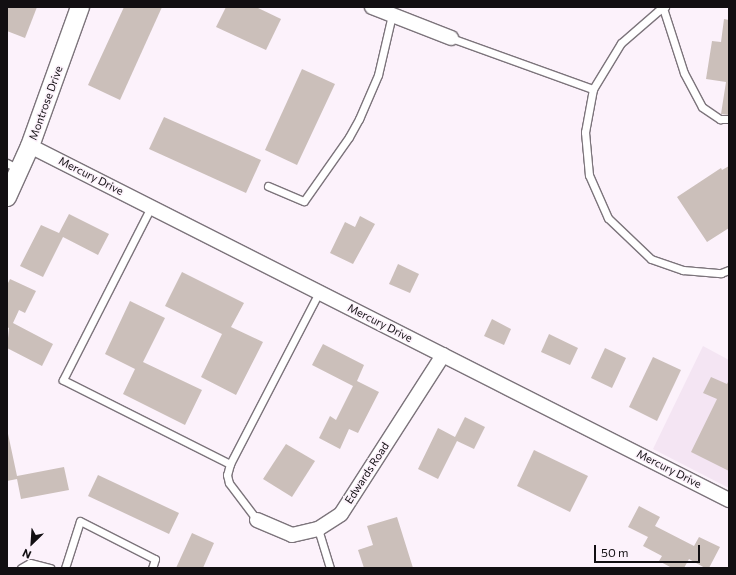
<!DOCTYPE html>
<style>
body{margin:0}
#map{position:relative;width:736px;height:575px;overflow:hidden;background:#fcf2fb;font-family:Commissioner,sans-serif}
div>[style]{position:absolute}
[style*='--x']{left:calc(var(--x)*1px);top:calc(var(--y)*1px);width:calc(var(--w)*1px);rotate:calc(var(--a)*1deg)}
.built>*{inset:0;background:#f4e5f3}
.building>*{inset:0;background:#cbbfba}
.roads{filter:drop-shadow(1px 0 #7c747b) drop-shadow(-1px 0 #7c747b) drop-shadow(0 1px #7c747b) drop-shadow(0 -1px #7c747b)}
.service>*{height:7px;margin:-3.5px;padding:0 3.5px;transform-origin:3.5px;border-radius:3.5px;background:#fff}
.minor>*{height:14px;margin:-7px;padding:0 7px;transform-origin:7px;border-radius:7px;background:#fff}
.tertiary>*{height:18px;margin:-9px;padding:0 9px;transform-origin:9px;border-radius:9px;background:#fff}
span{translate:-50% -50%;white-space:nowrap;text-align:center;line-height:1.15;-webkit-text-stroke:3px #fcf2fb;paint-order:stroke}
.street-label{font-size:11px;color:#120f12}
.frame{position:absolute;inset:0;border:8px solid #120f12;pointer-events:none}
.north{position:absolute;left:12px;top:523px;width:40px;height:40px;-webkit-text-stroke:3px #fcf2fb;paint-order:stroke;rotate:205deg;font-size:11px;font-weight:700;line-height:16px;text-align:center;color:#120f12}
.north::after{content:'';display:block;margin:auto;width:14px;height:18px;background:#120f12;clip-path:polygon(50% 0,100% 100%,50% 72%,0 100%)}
.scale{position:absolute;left:594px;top:545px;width:106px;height:18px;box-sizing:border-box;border:2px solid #120f12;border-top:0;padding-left:5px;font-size:12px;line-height:14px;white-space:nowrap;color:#120f12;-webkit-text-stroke:3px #fcf2fb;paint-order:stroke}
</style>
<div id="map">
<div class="built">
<i style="clip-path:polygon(703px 346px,729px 360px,729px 488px,653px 449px)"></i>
</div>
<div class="building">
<i style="clip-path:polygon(7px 7px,37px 7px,25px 38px,7px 31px)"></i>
<i style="clip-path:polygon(124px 7px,162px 7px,120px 100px,88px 85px)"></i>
<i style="clip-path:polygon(226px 7px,256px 7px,281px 19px,266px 50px,216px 27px)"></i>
<i style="clip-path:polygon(724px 19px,729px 20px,729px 115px,721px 114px,726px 82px,706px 79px,712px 41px,721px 42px)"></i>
<i style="clip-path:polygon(302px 69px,335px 84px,297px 165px,265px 150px)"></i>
<i style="clip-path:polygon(164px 117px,261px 160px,246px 193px,149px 149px)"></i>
<i style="clip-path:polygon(729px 166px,729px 228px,707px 242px,677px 197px,721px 168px,722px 170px)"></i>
<i style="clip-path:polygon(69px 214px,109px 234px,98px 255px,63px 237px,43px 277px,20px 266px,41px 225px,59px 233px)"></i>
<i style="clip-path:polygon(360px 216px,375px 224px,353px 264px,330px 253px,345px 222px,355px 227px)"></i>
<i style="clip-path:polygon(398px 264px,419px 274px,410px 293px,389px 284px)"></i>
<i style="clip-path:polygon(182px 272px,244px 303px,231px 327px,263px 342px,236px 395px,201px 377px,222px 334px,165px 306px)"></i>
<i style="clip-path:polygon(10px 279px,36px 291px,25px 313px,19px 310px,13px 323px,53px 344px,42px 366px,7px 348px,9px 328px,7px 327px,7px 285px)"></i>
<i style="clip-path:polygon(130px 301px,165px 318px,143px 362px,202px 390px,185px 425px,123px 394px,135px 369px,105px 354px)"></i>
<i style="clip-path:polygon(492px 319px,511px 329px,504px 345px,484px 336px)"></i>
<i style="clip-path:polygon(549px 334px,578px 348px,570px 365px,541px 352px)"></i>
<i style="clip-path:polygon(323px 344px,364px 365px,357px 381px,379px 392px,358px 433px,349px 429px,340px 449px,319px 438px,330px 416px,336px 420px,353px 386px,312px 365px)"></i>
<i style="clip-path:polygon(605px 348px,626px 358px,612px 388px,591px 378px)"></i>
<i style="clip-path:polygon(653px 357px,681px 370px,657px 421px,629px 407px)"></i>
<i style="clip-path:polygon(711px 377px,727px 384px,729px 380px,729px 471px,691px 452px,717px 399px,703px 393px)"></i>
<i style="clip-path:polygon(465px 417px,485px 427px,474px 449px,457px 441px,438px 479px,418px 469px,438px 428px,455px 437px)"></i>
<i style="clip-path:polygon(7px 429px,17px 476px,64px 467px,69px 490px,21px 499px,17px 479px,7px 481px)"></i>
<i style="clip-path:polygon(286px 444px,315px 461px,292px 497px,263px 479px)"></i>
<i style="clip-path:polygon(534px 450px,588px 476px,570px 512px,517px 486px)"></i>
<i style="clip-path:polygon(98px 475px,179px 513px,169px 534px,88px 496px)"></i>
<i style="clip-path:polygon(639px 506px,660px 517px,655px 526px,694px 546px,699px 537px,720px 547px,709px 568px,705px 568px,689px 559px,684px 568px,672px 568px,659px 561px,662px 556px,643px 546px,648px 537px,628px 527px)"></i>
<i style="clip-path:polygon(397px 517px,413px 568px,364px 568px,358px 550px,373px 545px,367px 526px)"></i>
<i style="clip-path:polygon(192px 533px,214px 543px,203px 568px,176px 568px)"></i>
</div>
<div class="roads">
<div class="service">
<i style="--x:665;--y:7;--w:8;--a:150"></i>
<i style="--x:658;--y:11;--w:49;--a:139.1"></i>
<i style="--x:621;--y:43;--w:54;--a:121.3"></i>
<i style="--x:593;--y:89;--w:44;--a:100.5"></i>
<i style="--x:585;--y:132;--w:43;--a:84.7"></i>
<i style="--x:589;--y:175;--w:47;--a:66.2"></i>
<i style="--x:608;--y:218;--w:59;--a:43.6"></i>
<i style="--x:651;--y:259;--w:34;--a:19"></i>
<i style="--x:683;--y:270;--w:38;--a:5"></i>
<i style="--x:721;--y:273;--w:9;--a:-21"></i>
<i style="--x:663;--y:8;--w:68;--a:72.1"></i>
<i style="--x:684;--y:73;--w:38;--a:62"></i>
<i style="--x:702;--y:107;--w:22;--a:34"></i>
<i style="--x:720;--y:119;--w:9;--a:0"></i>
<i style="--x:451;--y:38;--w:151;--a:19.8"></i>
<i style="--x:7;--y:163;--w:15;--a:28"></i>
<i style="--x:268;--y:186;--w:39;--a:23"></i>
<i style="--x:304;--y:201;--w:78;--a:-54.9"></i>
<i style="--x:349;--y:137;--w:21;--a:-61"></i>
<i style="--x:359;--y:119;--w:48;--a:-66.6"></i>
<i style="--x:378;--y:75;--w:62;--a:-76.9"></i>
<i style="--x:151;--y:207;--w:194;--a:117"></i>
<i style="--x:63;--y:380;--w:187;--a:26.7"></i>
<i style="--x:230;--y:464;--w:194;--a:-62.6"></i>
<i style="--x:230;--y:464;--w:11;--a:105"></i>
<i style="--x:227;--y:475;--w:8;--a:76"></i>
<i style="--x:229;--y:483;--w:46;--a:52.9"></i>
<i style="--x:318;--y:529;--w:41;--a:72.9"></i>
<i style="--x:21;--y:568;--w:10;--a:-29"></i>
<i style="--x:30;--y:563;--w:21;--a:14"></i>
<i style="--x:65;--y:568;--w:49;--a:-72.3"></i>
<i style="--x:80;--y:521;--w:84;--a:26.9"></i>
<i style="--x:155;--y:559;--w:9;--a:108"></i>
</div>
<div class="minor">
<i style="--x:372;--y:7;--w:85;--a:21.4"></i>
<i style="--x:30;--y:146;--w:784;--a:26.86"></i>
<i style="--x:257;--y:520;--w:38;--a:23"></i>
<i style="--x:292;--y:535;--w:27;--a:-13"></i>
<i style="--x:318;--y:529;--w:27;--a:-33"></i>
<i style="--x:341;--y:514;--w:189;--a:-57.3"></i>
</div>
<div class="tertiary">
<i style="--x:7;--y:197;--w:56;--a:-65.7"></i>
<i style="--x:30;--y:146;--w:148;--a:-70.2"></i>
</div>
</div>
<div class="street-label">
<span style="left:46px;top:103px;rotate:-70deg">Montrose Drive</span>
<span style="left:91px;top:176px;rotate:27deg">Mercury Drive</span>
<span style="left:380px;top:323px;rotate:27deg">Mercury Drive</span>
<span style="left:669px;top:469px;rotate:27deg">Mercury Drive</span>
<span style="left:367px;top:473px;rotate:-57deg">Edwards Road</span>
</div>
<div class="frame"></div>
<div class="north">N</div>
<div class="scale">50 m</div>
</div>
